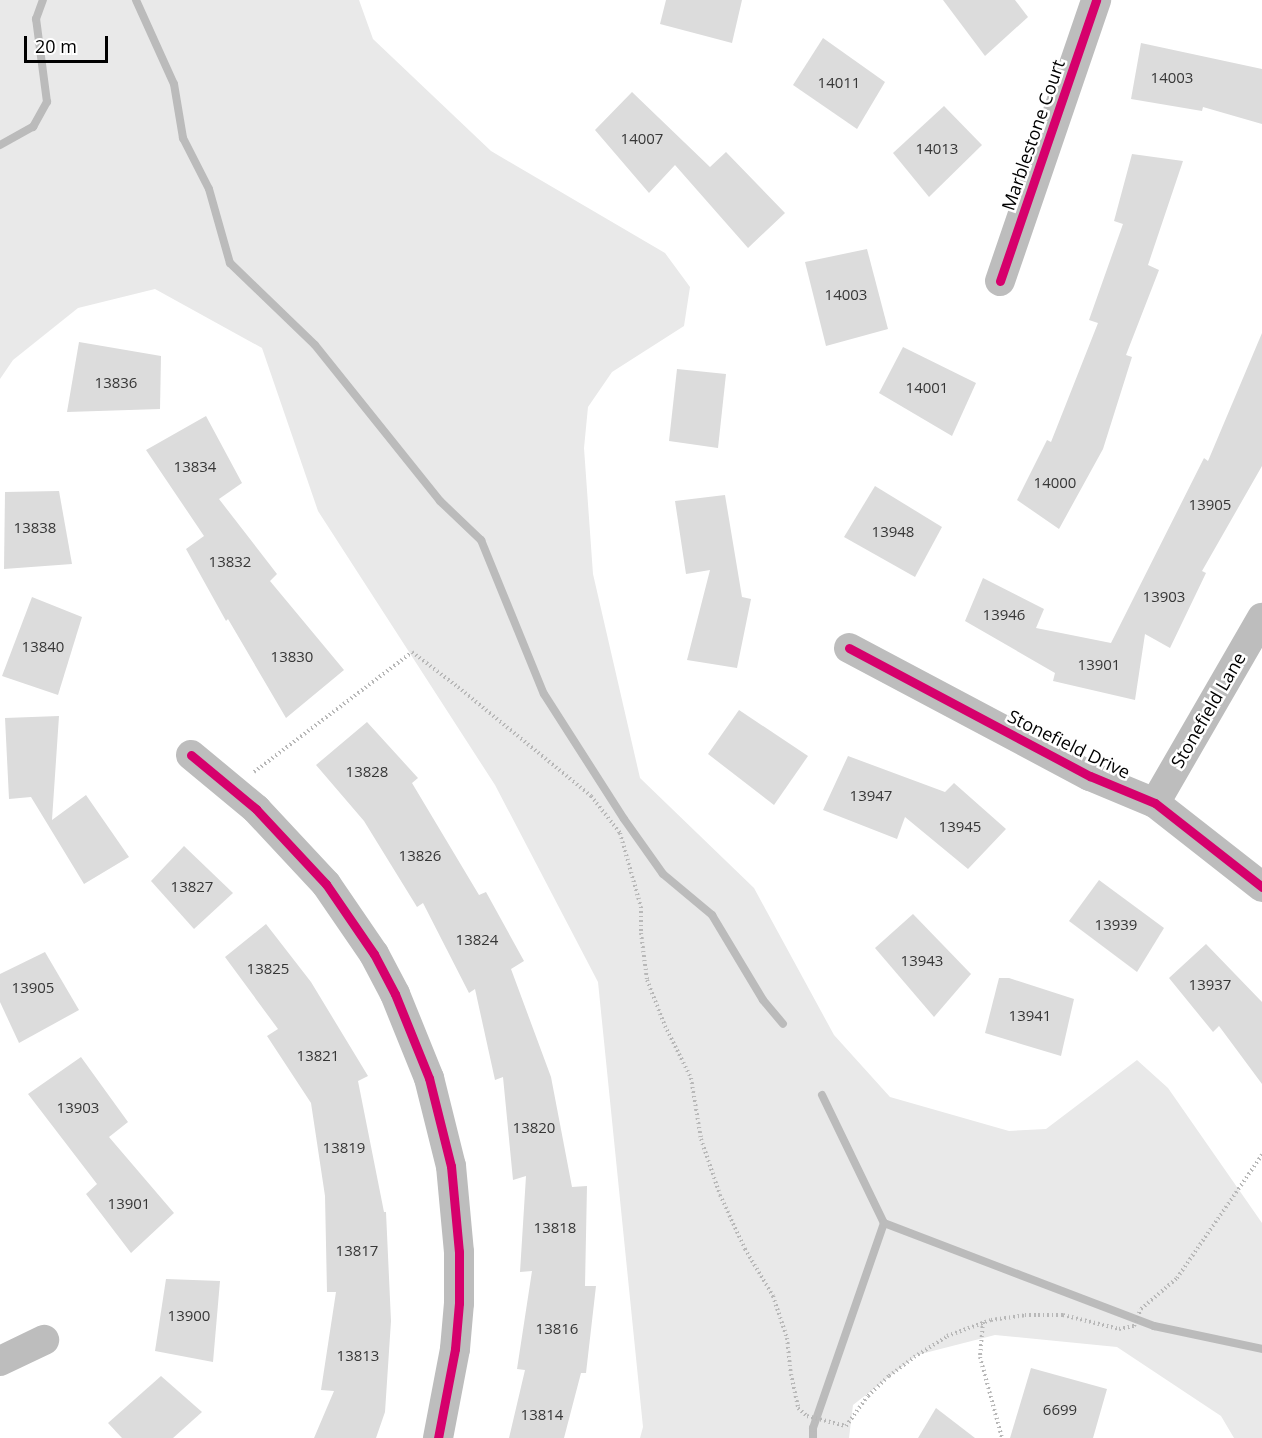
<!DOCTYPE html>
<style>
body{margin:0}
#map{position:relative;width:1262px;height:1438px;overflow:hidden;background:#fff;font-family:"Open Sans",sans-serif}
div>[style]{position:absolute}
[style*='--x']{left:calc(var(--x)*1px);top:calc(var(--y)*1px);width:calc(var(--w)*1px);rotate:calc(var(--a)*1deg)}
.green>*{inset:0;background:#e9e9e9}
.stream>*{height:8px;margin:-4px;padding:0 4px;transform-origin:4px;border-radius:4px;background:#bbb}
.building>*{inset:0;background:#dcdcdc}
.path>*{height:4px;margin-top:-2px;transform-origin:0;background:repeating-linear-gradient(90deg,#b8b8b8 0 1.5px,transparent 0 4.5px)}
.minor>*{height:30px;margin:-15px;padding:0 15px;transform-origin:15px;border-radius:15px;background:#bdbdbd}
.cycleway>*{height:9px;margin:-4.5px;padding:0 4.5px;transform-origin:4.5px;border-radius:4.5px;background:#d6006c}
span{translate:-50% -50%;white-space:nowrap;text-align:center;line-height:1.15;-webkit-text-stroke:5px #fff;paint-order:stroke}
.number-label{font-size:15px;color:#373737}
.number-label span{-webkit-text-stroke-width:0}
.street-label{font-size:18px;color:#000}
.scale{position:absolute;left:24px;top:36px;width:84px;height:27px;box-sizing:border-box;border:3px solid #000;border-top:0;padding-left:8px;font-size:18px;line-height:21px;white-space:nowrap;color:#000;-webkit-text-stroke:4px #fff;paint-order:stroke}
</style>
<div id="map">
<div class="green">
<i style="clip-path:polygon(0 0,359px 0,373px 39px,491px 151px,665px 253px,690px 287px,684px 326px,612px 372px,588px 407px,584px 448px,593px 574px,640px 778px,754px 888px,834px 1035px,890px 1097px,1009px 1131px,1046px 1129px,1137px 1060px,1168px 1088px,1262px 1223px,1262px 1438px,1234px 1438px,1221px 1416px,1117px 1347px,995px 1335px,917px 1355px,853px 1405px,849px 1438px,640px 1438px,643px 1427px,598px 982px,495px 785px,318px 511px,262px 348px,155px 289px,78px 308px,13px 360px,0 379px)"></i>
</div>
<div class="stream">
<i style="--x:136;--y:0;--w:92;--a:65.7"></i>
<i style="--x:174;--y:84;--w:55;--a:80.5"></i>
<i style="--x:183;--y:138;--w:57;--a:63"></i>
<i style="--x:209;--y:189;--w:77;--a:74.2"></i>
<i style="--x:230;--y:263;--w:118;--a:44"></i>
<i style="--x:315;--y:345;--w:200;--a:51.3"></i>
<i style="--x:440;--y:501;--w:57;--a:43.6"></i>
<i style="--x:481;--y:540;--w:166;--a:67.8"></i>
<i style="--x:544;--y:694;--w:148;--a:57.4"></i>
<i style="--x:624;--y:819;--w:67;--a:54.7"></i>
<i style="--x:663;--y:874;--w:64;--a:39.9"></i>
<i style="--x:712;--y:915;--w:99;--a:59"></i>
<i style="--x:763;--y:1000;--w:31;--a:50"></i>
<i style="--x:0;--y:145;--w:38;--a:-29"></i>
<i style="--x:33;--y:127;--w:29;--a:-61"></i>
<i style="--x:47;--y:102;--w:84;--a:-97.5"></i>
<i style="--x:36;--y:19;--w:20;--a:-70"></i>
<i style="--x:822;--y:1095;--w:142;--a:64.2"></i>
<i style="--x:884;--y:1223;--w:289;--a:20.9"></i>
<i style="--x:1154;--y:1326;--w:110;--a:12"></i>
<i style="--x:813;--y:1438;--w:10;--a:-90"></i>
<i style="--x:813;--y:1428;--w:217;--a:-70.9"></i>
</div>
<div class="building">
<i style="clip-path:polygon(666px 0,742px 0,732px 43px,660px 24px)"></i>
<i style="clip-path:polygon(943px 0,1015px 0,1028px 17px,985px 56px)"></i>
<i style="clip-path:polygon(823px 38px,885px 82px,857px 129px,793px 85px)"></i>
<i style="clip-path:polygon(1141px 43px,1262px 69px,1262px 124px,1203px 107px,1202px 111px,1131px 99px)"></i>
<i style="clip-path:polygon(632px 92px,710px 167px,726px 152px,785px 213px,748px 248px,675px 165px,649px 193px,595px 130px)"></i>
<i style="clip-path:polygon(944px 106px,982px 145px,929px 197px,893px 153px)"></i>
<i style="clip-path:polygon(1132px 154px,1183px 161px,1148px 265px,1159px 270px,1126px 355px,1132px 357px,1103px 449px,1059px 529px,1017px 500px,1047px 440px,1051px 442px,1098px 323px,1089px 320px,1123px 224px,1114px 221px)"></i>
<i style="clip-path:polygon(867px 249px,888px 329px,826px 346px,805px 262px)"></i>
<i style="clip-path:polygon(1262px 333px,1262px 466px,1202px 571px,1206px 573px,1170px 648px,1145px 634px,1135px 700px,1053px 681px,1055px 673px,965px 621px,983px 578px,1044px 609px,1036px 628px,1111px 643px,1204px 458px,1208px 461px)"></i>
<i style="clip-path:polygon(79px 342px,161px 356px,160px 409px,67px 412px)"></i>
<i style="clip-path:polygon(903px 347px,976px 383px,952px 436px,879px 393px)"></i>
<i style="clip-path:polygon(677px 369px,726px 374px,718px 448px,669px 441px)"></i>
<i style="clip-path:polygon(206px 416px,242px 483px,219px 499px,277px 574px,270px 581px,344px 670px,286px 718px,228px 619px,226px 621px,186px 549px,204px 536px,146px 450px)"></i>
<i style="clip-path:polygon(875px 486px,942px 527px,915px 577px,844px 537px)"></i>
<i style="clip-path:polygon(59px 491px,72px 564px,4px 569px,5px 492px)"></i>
<i style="clip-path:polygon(725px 495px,742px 597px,751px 599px,737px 668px,687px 660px,710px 570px,686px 574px,675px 501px)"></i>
<i style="clip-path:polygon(32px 597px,82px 617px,58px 695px,2px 676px)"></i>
<i style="clip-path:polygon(739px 710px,808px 756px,774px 805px,708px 754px)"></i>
<i style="clip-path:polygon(59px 716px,52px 820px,86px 795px,129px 857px,84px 884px,31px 797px,9px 799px,5px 718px)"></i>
<i style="clip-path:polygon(367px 722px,418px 778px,412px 783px,479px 895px,486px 892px,524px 961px,511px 969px,551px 1077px,572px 1187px,587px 1186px,585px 1286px,596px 1286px,586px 1373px,581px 1373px,564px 1438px,509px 1438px,525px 1370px,517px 1369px,532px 1271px,520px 1272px,526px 1176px,513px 1180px,503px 1077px,495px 1080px,475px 989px,469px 993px,423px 903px,417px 907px,364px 821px,316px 765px)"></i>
<i style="clip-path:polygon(848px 756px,945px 792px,954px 783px,1006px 829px,968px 869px,905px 817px,897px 839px,823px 810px)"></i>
<i style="clip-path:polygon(184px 846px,233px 893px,194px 929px,151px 881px)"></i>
<i style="clip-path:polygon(1099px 880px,1164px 928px,1137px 972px,1069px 921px)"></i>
<i style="clip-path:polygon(913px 914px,971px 974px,934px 1017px,875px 948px)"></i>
<i style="clip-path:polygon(266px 924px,311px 982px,368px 1076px,358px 1081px,384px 1212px,386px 1212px,391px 1321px,385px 1412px,376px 1438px,314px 1438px,334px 1391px,321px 1390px,336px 1292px,327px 1292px,325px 1196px,311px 1103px,267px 1036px,278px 1029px,225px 957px)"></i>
<i style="clip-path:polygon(1206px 944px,1262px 1002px,1262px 1084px,1219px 1026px,1213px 1032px,1169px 978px)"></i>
<i style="clip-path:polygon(45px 952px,79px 1010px,19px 1043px,0 1002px,0 974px)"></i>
<i style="clip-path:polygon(999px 978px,1009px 978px,1074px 999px,1061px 1056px,985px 1033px)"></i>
<i style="clip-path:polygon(81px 1057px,128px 1122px,109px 1137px,174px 1213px,131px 1253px,86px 1194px,97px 1184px,28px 1094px)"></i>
<i style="clip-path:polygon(166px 1279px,220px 1281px,213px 1362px,155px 1351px)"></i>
<i style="clip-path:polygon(1031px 1368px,1107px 1389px,1093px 1438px,1010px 1438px)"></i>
<i style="clip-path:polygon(161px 1376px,202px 1412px,173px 1438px,122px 1438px,108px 1423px)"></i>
<i style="clip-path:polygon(936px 1408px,975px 1438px,918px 1438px)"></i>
</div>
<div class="path">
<i style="--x:254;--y:772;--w:198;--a:-37.2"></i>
<i style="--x:412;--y:652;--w:58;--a:37.3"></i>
<i style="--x:458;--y:687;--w:172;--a:39.3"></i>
<i style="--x:591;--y:796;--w:47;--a:51.9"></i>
<i style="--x:620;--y:833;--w:77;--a:74.2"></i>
<i style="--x:641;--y:907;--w:26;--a:90"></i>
<i style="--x:641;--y:933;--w:47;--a:82.7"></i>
<i style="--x:647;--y:980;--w:49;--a:68.6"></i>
<i style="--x:665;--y:1026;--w:58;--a:63.4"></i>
<i style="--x:691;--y:1078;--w:62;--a:80.7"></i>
<i style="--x:701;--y:1139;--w:59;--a:71.3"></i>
<i style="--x:720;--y:1195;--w:60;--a:65.2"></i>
<i style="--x:745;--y:1249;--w:55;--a:59.2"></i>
<i style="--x:773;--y:1296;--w:44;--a:71.6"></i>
<i style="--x:787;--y:1338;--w:36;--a:84"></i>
<i style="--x:791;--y:1374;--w:35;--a:78"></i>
<i style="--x:798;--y:1408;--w:12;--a:42"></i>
<i style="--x:807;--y:1416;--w:40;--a:14.4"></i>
<i style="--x:846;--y:1426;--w:37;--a:-54"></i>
<i style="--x:868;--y:1396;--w:29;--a:-44"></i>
<i style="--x:889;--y:1376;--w:31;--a:-37"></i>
<i style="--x:914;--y:1357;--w:39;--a:-32"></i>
<i style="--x:947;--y:1336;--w:47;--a:-20"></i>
<i style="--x:991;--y:1320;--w:34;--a:-8"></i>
<i style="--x:1025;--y:1315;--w:38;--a:0"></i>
<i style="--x:1063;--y:1315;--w:58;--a:14"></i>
<i style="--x:1119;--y:1329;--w:15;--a:-11"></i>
<i style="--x:1134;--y:1326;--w:18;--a:-68"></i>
<i style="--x:1141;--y:1309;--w:48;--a:-40.7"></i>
<i style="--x:1177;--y:1278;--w:150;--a:-55.4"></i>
<i style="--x:983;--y:1322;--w:35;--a:95"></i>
<i style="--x:980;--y:1357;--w:84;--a:74.8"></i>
</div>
<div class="minor">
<i style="--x:1000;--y:281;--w:297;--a:-71.1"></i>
<i style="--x:849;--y:648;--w:273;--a:28"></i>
<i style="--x:1090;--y:776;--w:70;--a:22.6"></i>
<i style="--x:1155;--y:803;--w:136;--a:38.1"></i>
<i style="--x:191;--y:755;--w:85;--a:39.7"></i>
<i style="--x:256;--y:809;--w:103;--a:47"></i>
<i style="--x:326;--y:884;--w:85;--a:55.6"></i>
<i style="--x:374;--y:954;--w:45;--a:62.3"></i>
<i style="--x:395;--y:994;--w:91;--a:68"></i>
<i style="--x:429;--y:1078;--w:91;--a:76"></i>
<i style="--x:451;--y:1166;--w:86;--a:84.7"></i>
<i style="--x:459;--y:1252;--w:51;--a:90"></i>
<i style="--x:459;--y:1303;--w:46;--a:95"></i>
<i style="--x:455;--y:1349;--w:91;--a:100.8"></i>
<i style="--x:1155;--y:803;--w:214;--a:-60"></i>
<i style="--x:0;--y:1361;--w:49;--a:-25.5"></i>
</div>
<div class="cycleway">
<i style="--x:1000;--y:281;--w:297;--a:-71.1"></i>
<i style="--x:849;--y:648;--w:273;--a:28"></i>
<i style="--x:1090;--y:776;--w:70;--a:22.6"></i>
<i style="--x:1155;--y:803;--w:136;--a:38.1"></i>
<i style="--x:191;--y:755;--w:85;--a:39.7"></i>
<i style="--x:256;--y:809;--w:103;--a:47"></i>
<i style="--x:326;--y:884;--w:85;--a:55.6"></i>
<i style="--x:374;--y:954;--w:45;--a:62.3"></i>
<i style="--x:395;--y:994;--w:91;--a:68"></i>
<i style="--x:429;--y:1078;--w:91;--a:76"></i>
<i style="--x:451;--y:1166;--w:86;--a:84.7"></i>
<i style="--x:459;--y:1252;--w:51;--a:90"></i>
<i style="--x:459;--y:1303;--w:46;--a:95"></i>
<i style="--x:455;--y:1349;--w:91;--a:100.8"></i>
</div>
<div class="number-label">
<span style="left:1172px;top:78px">14003</span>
<span style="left:839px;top:83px">14011</span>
<span style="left:642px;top:139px">14007</span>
<span style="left:937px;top:149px">14013</span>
<span style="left:846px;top:295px">14003</span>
<span style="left:116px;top:383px">13836</span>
<span style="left:927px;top:388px">14001</span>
<span style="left:195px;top:467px">13834</span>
<span style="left:1055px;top:483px">14000</span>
<span style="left:1210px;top:505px">13905</span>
<span style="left:35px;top:528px">13838</span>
<span style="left:893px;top:532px">13948</span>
<span style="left:230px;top:562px">13832</span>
<span style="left:1164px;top:597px">13903</span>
<span style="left:1004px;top:615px">13946</span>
<span style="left:43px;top:647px">13840</span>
<span style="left:292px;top:657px">13830</span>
<span style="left:1099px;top:665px">13901</span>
<span style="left:367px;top:772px">13828</span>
<span style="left:871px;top:796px">13947</span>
<span style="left:960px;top:827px">13945</span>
<span style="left:420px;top:856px">13826</span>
<span style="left:192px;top:887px">13827</span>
<span style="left:1116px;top:925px">13939</span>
<span style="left:477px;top:940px">13824</span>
<span style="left:922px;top:961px">13943</span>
<span style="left:268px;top:969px">13825</span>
<span style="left:1210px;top:985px">13937</span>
<span style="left:33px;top:988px">13905</span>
<span style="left:1030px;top:1016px">13941</span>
<span style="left:318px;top:1056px">13821</span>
<span style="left:78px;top:1108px">13903</span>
<span style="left:534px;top:1128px">13820</span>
<span style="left:344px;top:1148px">13819</span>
<span style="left:129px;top:1204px">13901</span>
<span style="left:555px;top:1228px">13818</span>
<span style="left:357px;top:1251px">13817</span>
<span style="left:189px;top:1316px">13900</span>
<span style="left:557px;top:1329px">13816</span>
<span style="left:358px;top:1356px">13813</span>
<span style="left:1060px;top:1410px">6699</span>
<span style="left:542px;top:1415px">13814</span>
</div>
<div class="street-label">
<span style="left:1033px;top:135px;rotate:-71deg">Marblestone Court</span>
<span style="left:1208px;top:710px;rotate:-60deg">Stonefield Lane</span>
<span style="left:1069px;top:744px;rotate:26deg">Stonefield Drive</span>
</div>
<div class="scale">20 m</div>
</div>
